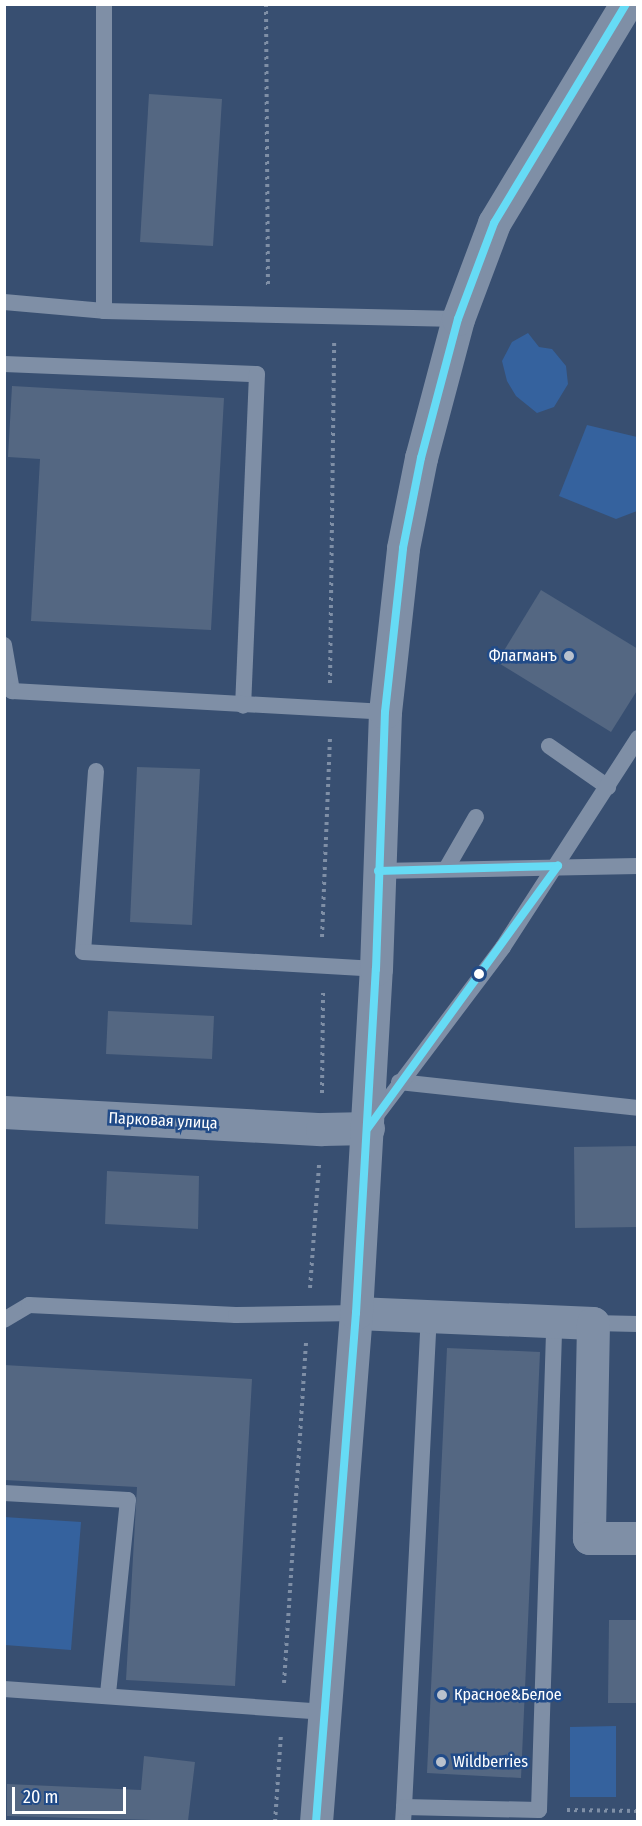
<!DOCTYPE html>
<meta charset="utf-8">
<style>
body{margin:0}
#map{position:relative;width:642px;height:1826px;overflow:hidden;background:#384f71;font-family:"Fira Sans Condensed",sans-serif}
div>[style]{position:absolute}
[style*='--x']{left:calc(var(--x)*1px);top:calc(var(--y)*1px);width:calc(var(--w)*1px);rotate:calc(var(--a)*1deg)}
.green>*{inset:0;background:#35629e}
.building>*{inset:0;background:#546782}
.path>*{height:4px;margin-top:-2px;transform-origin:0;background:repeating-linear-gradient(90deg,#7f8fa6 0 3px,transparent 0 7.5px)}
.service>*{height:16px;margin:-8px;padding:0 8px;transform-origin:8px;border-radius:8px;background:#7f8fa6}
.minor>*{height:33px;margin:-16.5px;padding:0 16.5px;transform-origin:16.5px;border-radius:16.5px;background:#7f8fa6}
.tertiary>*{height:33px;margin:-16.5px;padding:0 16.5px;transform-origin:16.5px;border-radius:16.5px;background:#7f8fa6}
.bus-1>*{height:8px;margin:-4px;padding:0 4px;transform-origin:4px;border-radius:4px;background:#66dbf5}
.dots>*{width:16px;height:16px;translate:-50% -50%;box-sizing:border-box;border:3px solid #214b88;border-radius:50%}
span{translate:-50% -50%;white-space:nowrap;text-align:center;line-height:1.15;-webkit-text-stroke:5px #214b88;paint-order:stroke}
.poi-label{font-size:16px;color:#fff}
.right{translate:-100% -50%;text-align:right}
.left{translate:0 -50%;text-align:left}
.street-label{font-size:16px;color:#fff}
.frame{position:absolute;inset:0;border:6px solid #fff;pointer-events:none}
.scale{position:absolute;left:12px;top:1787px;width:114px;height:27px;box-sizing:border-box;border:3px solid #fff;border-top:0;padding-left:8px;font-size:18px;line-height:21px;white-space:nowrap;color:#fff;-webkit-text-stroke:4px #214b88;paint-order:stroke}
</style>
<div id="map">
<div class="green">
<i style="clip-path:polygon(528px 333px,539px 347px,552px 349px,566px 366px,568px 384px,554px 407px,537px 413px,516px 396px,507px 381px,502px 361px,512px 342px)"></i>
<i style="clip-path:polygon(587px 425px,637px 437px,637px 511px,616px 519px,559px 496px)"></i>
<i style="clip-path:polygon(4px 1517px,81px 1522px,71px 1650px,5px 1645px)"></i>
<i style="clip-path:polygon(616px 1726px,616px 1797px,570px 1797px,570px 1727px)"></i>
</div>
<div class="building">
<i style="clip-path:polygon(149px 94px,222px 99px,213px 246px,140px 242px)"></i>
<i style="clip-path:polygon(12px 386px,224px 398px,211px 630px,31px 621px,40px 459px,8px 457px)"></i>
<i style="clip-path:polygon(541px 590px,638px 649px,638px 689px,611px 732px,497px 662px)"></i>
<i style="clip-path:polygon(137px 767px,200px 769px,192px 925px,130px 922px)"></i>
<i style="clip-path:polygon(108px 1011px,214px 1016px,212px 1059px,106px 1054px)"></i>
<i style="clip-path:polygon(638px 1146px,638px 1227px,575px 1228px,574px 1147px)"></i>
<i style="clip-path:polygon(107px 1171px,199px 1176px,198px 1229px,105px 1224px)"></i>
<i style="clip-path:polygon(447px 1348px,540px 1352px,521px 1778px,427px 1773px)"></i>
<i style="clip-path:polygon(4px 1365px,252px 1379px,235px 1686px,126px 1680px,137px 1487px,4px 1480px)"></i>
<i style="clip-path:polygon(609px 1620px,638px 1620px,638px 1703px,608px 1703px)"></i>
<i style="clip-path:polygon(144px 1756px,195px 1762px,188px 1821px,7px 1816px,7px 1784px,141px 1790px)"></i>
</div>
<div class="path">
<i style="--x:266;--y:4;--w:285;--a:89.6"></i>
<i style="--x:330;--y:683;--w:341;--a:-89.3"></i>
<i style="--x:322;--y:937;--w:202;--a:-87.7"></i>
<i style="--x:322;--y:1093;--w:100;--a:-89.4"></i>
<i style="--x:310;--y:1288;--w:124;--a:-85.8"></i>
<i style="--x:284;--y:1683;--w:344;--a:-86.3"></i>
<i style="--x:567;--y:1810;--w:71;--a:0.8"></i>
<i style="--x:275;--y:1822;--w:87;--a:-86.1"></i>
</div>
<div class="service">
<i style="--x:4;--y:302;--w:100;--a:5.1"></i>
<i style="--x:104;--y:311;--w:354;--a:1.3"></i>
<i style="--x:104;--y:311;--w:307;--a:-90"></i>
<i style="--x:4;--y:364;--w:253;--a:2.3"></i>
<i style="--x:257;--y:374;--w:332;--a:92.4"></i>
<i style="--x:4;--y:645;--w:47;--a:80.1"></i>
<i style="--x:12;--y:691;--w:374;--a:3.2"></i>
<i style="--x:549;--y:746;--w:72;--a:34.8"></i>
<i style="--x:96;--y:771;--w:181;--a:94.1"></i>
<i style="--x:83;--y:952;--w:293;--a:3.3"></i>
<i style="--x:446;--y:869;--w:60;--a:-60"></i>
<i style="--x:378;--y:871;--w:260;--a:-1.1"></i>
<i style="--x:399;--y:1082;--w:240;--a:6.2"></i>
<i style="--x:372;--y:1121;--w:218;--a:-53"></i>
<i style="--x:503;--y:947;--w:249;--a:-57.1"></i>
<i style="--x:4;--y:1320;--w:29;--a:-31"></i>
<i style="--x:29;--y:1305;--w:207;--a:2.8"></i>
<i style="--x:236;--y:1315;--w:120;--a:-1"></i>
<i style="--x:593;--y:1323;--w:45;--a:1.3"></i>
<i style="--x:4;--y:1493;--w:124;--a:3.2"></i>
<i style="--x:128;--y:1500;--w:195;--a:95.9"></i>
<i style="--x:4;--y:1689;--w:319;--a:4.1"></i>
<i style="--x:404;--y:1807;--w:492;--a:-87.1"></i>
<i style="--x:403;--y:1822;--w:15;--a:-86"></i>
<i style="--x:404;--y:1807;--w:135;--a:1.3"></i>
<i style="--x:539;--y:1810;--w:488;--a:-88.2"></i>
</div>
<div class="minor">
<i style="--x:4;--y:1112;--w:318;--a:3.1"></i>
<i style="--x:322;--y:1129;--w:46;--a:-1.2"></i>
<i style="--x:356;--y:1313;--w:237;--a:2.4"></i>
<i style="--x:593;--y:1323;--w:215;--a:91.1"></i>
<i style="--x:589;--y:1538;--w:49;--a:0"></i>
</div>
<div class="tertiary">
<i style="--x:316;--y:1822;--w:511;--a:-85.51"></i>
<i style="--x:356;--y:1313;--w:345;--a:-86.7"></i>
<i style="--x:376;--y:969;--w:257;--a:-88"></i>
<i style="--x:385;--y:712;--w:165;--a:-83.7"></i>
<i style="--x:403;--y:548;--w:92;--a:-78.7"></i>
<i style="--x:421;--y:458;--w:144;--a:-75.1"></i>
<i style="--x:458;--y:319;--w:103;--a:-69.4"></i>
<i style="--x:494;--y:223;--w:256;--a:-58.9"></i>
</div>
<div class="bus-1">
<i style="--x:378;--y:871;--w:180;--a:-1.6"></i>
<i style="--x:368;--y:1128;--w:324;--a:-54.1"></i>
<i style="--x:316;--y:1822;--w:511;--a:-85.51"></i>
<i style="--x:356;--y:1313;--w:345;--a:-86.7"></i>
<i style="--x:376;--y:969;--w:257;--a:-88"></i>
<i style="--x:385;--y:712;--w:165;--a:-83.7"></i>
<i style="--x:403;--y:548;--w:92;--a:-78.7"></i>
<i style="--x:421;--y:458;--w:144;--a:-75.1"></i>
<i style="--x:458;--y:319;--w:103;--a:-69.4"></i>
<i style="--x:494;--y:223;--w:256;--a:-58.9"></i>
</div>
<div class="dots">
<i style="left:569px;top:656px;background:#b9c1cd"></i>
<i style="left:479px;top:974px;background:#fff"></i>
<i style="left:442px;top:1695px;background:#b9c1cd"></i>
<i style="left:441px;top:1762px;background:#b9c1cd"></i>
</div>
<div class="poi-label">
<span class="right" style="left:557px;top:656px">Флагманъ</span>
<span class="left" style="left:454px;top:1695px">Красное&amp;Белое</span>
<span class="left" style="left:453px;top:1762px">Wildberries</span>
</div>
<div class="street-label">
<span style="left:163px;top:1121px;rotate:3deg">Парковая улица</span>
</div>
<div class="frame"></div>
<div class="scale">20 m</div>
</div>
